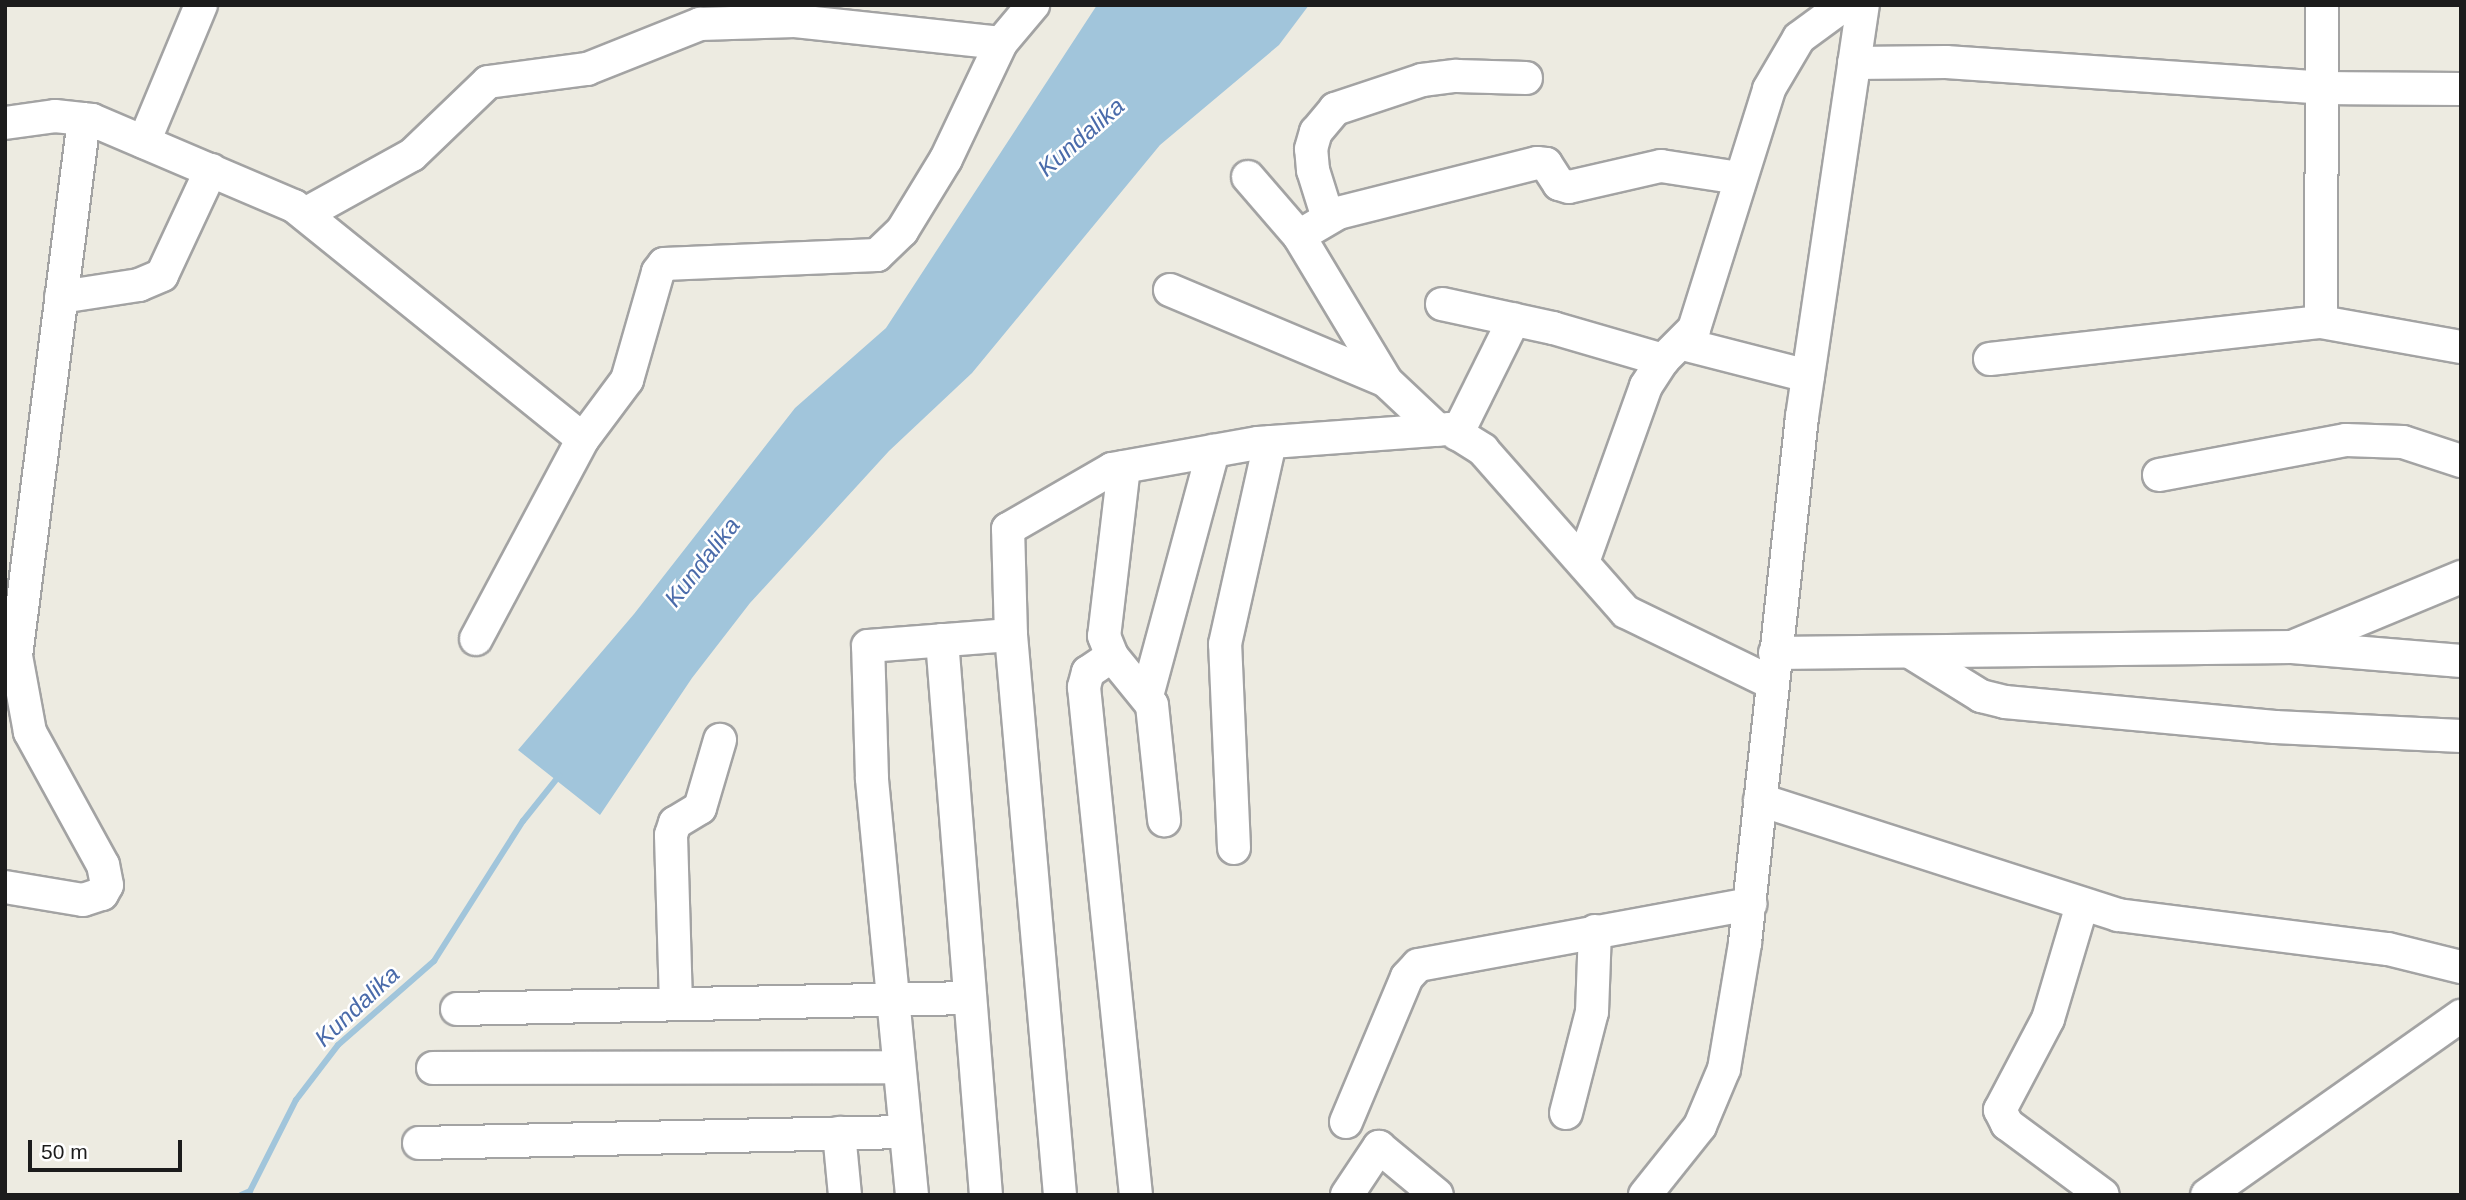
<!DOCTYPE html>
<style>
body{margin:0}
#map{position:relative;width:2466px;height:1200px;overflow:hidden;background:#edebe1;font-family:Arial,sans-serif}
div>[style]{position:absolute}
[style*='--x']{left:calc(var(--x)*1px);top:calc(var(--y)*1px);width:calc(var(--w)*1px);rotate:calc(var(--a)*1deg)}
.water>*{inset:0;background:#a1c5db}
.stream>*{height:6px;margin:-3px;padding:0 3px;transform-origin:3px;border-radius:3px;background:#a1c5db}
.roads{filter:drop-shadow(2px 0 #a3a3a3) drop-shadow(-2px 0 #a3a3a3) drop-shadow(0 2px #a3a3a3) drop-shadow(0 -2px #a3a3a3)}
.minor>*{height:32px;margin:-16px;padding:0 16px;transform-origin:16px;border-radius:16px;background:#fff}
span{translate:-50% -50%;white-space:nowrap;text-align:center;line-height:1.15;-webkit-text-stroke:5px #fff;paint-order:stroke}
.water-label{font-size:24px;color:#4a6baa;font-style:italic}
.frame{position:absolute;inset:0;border:7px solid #1c1c1c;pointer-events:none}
.scale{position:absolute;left:28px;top:1140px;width:154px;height:32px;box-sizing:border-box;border:4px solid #1c1c1c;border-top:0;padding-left:9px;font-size:21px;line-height:24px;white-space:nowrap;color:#1c1c1c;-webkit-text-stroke:5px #fff;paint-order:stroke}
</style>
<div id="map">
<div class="water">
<i style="clip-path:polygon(1097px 5px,1309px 5px,1279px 45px,1160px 145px,972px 373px,889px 451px,750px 603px,692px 678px,600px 815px,518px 750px,634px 614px,795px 408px,886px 328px)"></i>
</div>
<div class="stream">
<i style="--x:241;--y:1195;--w:10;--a:-24"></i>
<i style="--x:250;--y:1191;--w:102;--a:-63.2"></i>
<i style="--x:296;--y:1100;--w:69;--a:-52.6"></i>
<i style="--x:338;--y:1045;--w:128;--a:-41.2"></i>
<i style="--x:434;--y:961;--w:166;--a:-57.6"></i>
<i style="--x:523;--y:821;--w:58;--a:-51.3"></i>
</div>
<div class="roads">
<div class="minor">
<i style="--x:1854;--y:63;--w:92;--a:-0.6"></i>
<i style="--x:1946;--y:62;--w:378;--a:3.9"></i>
<i style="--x:2323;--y:88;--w:138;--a:0.4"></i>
<i style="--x:5;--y:123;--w:50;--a:-8"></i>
<i style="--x:55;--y:116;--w:37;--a:6"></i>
<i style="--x:92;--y:120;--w:220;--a:23.1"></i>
<i style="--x:294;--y:206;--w:371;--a:38.9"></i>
<i style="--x:144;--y:142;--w:148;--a:-67.4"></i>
<i style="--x:1248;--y:177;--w:78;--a:49.2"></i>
<i style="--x:1299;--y:236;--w:169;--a:59"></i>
<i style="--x:305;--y:214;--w:122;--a:-28.9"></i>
<i style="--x:412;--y:155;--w:105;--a:-43.8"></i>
<i style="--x:488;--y:82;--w:100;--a:-7.5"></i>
<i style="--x:587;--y:69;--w:122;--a:-21.7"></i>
<i style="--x:700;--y:24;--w:95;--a:-1.8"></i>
<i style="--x:795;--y:21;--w:207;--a:6.1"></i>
<i style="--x:1328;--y:218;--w:50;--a:-107.4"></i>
<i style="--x:1313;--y:170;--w:21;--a:-95"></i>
<i style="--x:1311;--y:149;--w:18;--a:-74"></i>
<i style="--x:1316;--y:132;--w:30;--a:-50"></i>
<i style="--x:1335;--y:109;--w:92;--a:-18.4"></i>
<i style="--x:1422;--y:80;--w:35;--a:-7"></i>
<i style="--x:1457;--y:76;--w:69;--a:1.7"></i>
<i style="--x:1299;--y:236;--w:45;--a:-30.5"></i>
<i style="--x:1338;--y:213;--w:205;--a:-14.1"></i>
<i style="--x:1537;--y:163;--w:9;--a:6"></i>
<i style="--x:1546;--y:164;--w:24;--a:57"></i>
<i style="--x:1559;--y:184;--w:10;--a:17"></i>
<i style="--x:1569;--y:187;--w:94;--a:-12.9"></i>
<i style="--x:1661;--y:166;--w:79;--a:8.7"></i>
<i style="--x:1170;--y:290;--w:234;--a:22.8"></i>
<i style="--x:1386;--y:381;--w:71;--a:43.3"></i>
<i style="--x:61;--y:297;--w:79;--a:-8.7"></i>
<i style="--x:139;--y:285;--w:25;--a:-23"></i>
<i style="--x:162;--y:275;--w:116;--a:-65"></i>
<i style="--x:1442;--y:304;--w:114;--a:12.2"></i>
<i style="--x:1553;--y:328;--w:115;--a:16.2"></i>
<i style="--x:2321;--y:322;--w:317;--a:-89.8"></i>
<i style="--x:1683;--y:344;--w:129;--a:14.4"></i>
<i style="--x:1990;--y:359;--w:333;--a:-6.4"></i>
<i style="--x:2321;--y:322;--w:142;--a:10.1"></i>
<i style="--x:1457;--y:434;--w:128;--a:-63.6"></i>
<i style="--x:1124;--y:467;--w:170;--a:96.7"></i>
<i style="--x:1104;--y:636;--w:22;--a:68"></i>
<i style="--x:1112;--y:656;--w:63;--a:50.8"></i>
<i style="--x:1152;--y:705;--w:116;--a:84"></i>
<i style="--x:2159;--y:475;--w:190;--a:-10.6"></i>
<i style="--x:2346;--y:440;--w:57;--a:2"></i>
<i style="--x:2403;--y:442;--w:61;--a:18.1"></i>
<i style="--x:1583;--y:562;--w:187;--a:-70.3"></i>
<i style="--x:1646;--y:386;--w:31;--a:-57"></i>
<i style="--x:1663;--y:360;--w:44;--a:-45"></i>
<i style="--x:1694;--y:329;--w:251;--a:-72.6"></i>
<i style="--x:1769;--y:89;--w:59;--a:-59.5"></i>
<i style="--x:1799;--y:38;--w:56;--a:-36.3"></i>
<i style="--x:1011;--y:635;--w:562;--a:85"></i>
<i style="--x:476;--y:639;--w:227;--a:-61.9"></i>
<i style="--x:583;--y:439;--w:74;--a:-53.3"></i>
<i style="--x:627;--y:380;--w:112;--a:-74"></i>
<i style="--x:658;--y:272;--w:10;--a:-53"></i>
<i style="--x:664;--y:264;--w:213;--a:-2.4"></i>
<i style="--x:877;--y:255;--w:35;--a:-44"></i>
<i style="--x:902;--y:231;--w:84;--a:-58.6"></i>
<i style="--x:946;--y:159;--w:128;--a:-64.6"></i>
<i style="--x:1001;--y:43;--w:50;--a:-49.9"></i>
<i style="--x:942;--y:640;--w:557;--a:85.47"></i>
<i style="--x:2297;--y:645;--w:178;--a:-22.5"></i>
<i style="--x:1910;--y:652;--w:84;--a:31.8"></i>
<i style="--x:1981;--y:696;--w:25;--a:14"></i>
<i style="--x:2005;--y:702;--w:271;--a:5.3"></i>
<i style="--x:2275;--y:727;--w:186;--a:2.8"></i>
<i style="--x:1775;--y:653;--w:517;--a:-0.66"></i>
<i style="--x:2292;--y:647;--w:170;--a:4.7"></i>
<i style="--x:1112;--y:656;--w:29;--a:146"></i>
<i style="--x:1088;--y:672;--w:16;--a:105"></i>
<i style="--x:1084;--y:687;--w:511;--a:84.16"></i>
<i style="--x:1147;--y:696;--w:254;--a:-74.9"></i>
<i style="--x:1760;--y:800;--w:376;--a:17.8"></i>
<i style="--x:2118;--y:915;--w:272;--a:7.2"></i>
<i style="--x:2388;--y:949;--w:75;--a:13.9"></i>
<i style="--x:1234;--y:848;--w:204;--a:-92.5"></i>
<i style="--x:1225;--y:644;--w:207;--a:-77.4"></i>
<i style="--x:5;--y:887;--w:79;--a:9.5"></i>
<i style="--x:83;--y:900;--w:20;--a:-18"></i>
<i style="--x:102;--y:894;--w:10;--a:-61"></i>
<i style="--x:107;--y:885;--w:20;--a:-101"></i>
<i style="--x:103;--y:865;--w:152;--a:-118.8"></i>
<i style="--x:30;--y:732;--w:77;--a:-100.4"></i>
<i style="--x:16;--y:656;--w:541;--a:-82.78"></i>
<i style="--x:2082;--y:905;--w:119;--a:106.6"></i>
<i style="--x:2048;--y:1019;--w:103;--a:117.8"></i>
<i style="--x:2000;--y:1110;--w:16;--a:63"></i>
<i style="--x:2007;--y:1124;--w:119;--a:36.5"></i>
<i style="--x:676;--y:1004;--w:169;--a:-91.7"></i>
<i style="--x:671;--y:835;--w:13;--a:-72"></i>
<i style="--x:675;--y:823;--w:29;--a:-31"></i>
<i style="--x:700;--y:808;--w:71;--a:-73.6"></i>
<i style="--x:457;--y:1009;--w:513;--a:-1.23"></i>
<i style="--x:433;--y:1068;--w:466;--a:-0.1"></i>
<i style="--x:1566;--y:1113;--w:104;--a:-75.6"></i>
<i style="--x:1592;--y:1012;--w:81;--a:-87.9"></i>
<i style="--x:1346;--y:1122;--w:157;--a:-67.2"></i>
<i style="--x:1407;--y:977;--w:16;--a:-47"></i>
<i style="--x:1418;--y:965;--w:338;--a:-10.4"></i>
<i style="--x:839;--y:1133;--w:62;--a:84.5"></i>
<i style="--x:419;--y:1143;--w:486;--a:-1.3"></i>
<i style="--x:912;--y:1195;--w:419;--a:-95.5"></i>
<i style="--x:872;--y:778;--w:132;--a:-91.7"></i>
<i style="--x:868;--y:646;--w:143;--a:-4.4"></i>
<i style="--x:1011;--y:635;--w:106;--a:-91.6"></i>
<i style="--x:1008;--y:529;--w:120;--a:-30"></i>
<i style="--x:1112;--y:469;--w:148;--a:-10.1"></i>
<i style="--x:1258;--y:443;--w:193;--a:-4.2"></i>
<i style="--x:1450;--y:429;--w:39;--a:32"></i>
<i style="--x:1483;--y:450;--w:216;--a:48.6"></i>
<i style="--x:1626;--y:612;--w:162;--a:25.9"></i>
<i style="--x:1347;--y:1195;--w:58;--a:-56.3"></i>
<i style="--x:1379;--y:1147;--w:75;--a:39.6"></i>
<i style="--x:1645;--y:1195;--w:88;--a:-51.4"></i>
<i style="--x:1700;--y:1126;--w:62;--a:-67.2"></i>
<i style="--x:1724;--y:1069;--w:128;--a:-80.5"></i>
<i style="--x:1745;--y:943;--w:529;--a:-83.82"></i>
<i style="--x:1802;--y:417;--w:416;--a:-81.6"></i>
<i style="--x:2207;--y:1195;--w:311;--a:-35.2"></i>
</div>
</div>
<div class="water-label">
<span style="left:1081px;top:137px;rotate:-41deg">Kundalika</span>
<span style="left:702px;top:562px;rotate:-52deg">Kundalika</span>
<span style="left:357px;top:1006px;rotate:-43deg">Kundalika</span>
</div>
<div class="frame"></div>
<div class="scale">50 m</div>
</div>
